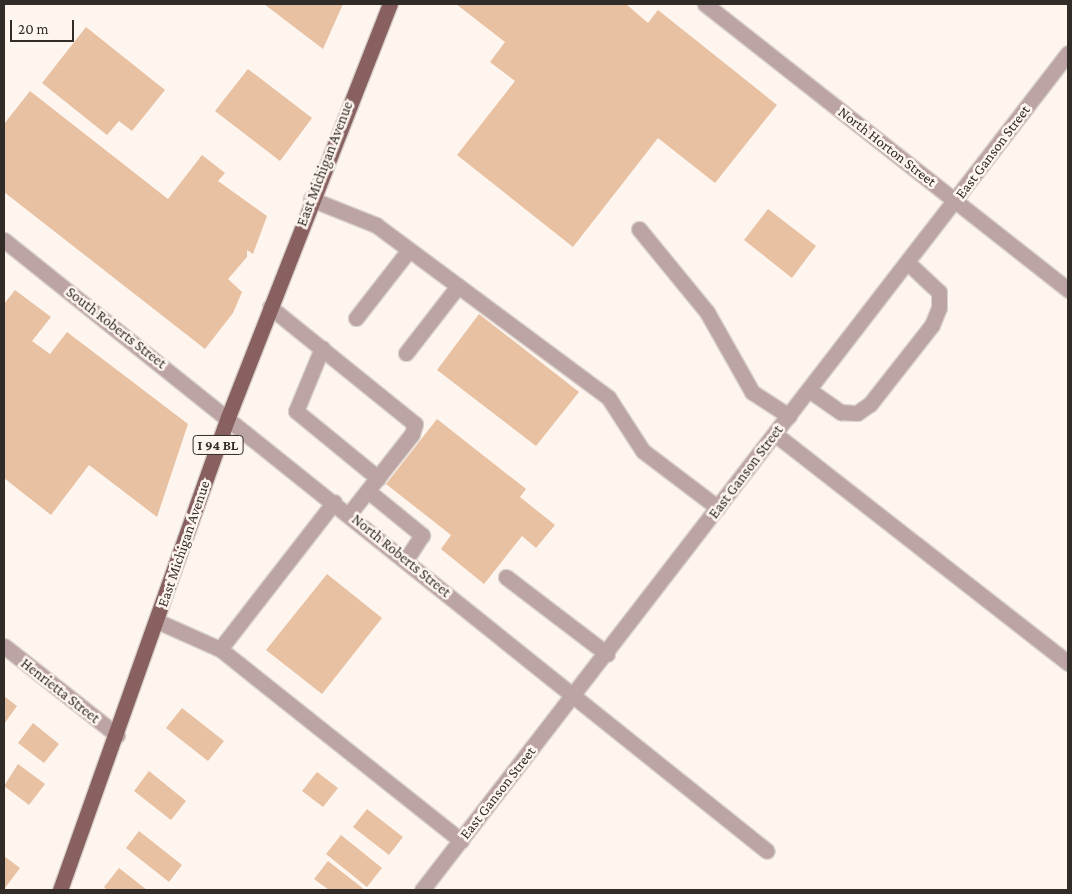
<!DOCTYPE html>
<style>
body{margin:0}
#map{position:relative;width:1072px;height:894px;overflow:hidden;background:#fef5ee;font-family:"Crimson Pro",serif}
div>[style]{position:absolute}
[style*='--x']{left:calc(var(--x)*1px);top:calc(var(--y)*1px);width:calc(var(--w)*1px);rotate:calc(var(--a)*1deg)}
.building>*{inset:0;background:#e8c1a3}
.roads{filter:drop-shadow(1px 0 #d9d1ca) drop-shadow(-1px 0 #d9d1ca) drop-shadow(0 1px #d9d1ca) drop-shadow(0 -1px #d9d1ca)}
.minor>*{height:15px;margin:-7.5px;padding:0 7.5px;transform-origin:7.5px;border-radius:7.5px;background:#bba4a3}
.major>*{height:15px;margin:-7.5px;padding:0 7.5px;transform-origin:7.5px;border-radius:7.5px;background:#87605f}
span{translate:-50% -50%;white-space:nowrap;text-align:center;line-height:1.15;-webkit-text-stroke:5px #fef5ee;paint-order:stroke}
.shield-label span{padding:1px 4px;background:#fef5ee;border:1px solid;border-radius:4px;-webkit-text-stroke-width:0}
.shield-label{font-size:14px;color:#312c27;font-weight:700}
.street-label{font-size:15px;color:#312c27}
.frame{position:absolute;inset:0;border:5px solid #312c27;pointer-events:none}
.scale{position:absolute;left:10px;top:20px;width:64px;height:22px;box-sizing:border-box;border:2px solid #312c27;border-top:0;padding-left:6px;font-size:15px;line-height:18px;white-space:nowrap;color:#312c27;-webkit-text-stroke:4px #fef5ee;paint-order:stroke}
</style>
<div id="map">
<div class="building">
<i style="clip-path:polygon(264px 4px,343px 4px,323px 49px)"></i>
<i style="clip-path:polygon(456px 4px,626px 4px,648px 23px,658px 10px,777px 105px,715px 183px,658px 138px,573px 247px,457px 155px,515px 81px,490px 62px,505px 42px)"></i>
<i style="clip-path:polygon(86px 27px,165px 90px,132px 131px,119px 121px,107px 135px,42px 83px)"></i>
<i style="clip-path:polygon(248px 69px,312px 118px,280px 161px,215px 111px)"></i>
<i style="clip-path:polygon(30px 91px,168px 199px,202px 155px,225px 173px,218px 181px,267px 216px,253px 254px,247px 250px,247px 257px,228px 279px,242px 292px,233px 313px,205px 349px,4px 192px,4px 124px)"></i>
<i style="clip-path:polygon(768px 209px,816px 246px,792px 278px,744px 240px)"></i>
<i style="clip-path:polygon(15px 290px,51px 317px,32px 341px,50px 354px,67px 332px,188px 424px,157px 517px,89px 465px,51px 515px,4px 478px,4px 304px)"></i>
<i style="clip-path:polygon(479px 314px,579px 392px,536px 446px,437px 370px)"></i>
<i style="clip-path:polygon(437px 419px,526px 489px,520px 497px,555px 525px,536px 548px,522px 536px,484px 584px,441px 549px,451px 535px,386px 484px)"></i>
<i style="clip-path:polygon(327px 574px,382px 618px,322px 694px,266px 650px)"></i>
<i style="clip-path:polygon(4px 696px,17px 706px,4px 724px)"></i>
<i style="clip-path:polygon(182px 708px,224px 741px,208px 761px,166px 728px)"></i>
<i style="clip-path:polygon(33px 723px,59px 744px,44px 763px,18px 743px)"></i>
<i style="clip-path:polygon(18px 764px,45px 784px,29px 805px,4px 786px)"></i>
<i style="clip-path:polygon(149px 771px,186px 801px,171px 820px,134px 791px)"></i>
<i style="clip-path:polygon(317px 772px,338px 788px,323px 807px,302px 791px)"></i>
<i style="clip-path:polygon(367px 809px,403px 837px,389px 855px,353px 827px)"></i>
<i style="clip-path:polygon(139px 831px,182px 865px,169px 882px,126px 848px)"></i>
<i style="clip-path:polygon(341px 835px,382px 868px,367px 887px,326px 854px)"></i>
<i style="clip-path:polygon(4px 856px,20px 868px,5px 888px,4px 887px)"></i>
<i style="clip-path:polygon(328px 861px,365px 890px,329px 890px,314px 879px)"></i>
<i style="clip-path:polygon(119px 868px,147px 890px,107px 890px,104px 887px)"></i>
</div>
<div class="roads">
<div class="minor">
<i style="--x:705;--y:4;--w:462;--a:38.2"></i>
<i style="--x:311;--y:199;--w:70;--a:21.8"></i>
<i style="--x:376;--y:225;--w:289;--a:36.6"></i>
<i style="--x:608;--y:397;--w:64;--a:57.1"></i>
<i style="--x:643;--y:451;--w:94;--a:37.2"></i>
<i style="--x:639;--y:229;--w:107;--a:50.7"></i>
<i style="--x:707;--y:312;--w:92;--a:60.6"></i>
<i style="--x:752;--y:392;--w:44;--a:33"></i>
<i style="--x:4;--y:240;--w:977;--a:38.69"></i>
<i style="--x:270;--y:307;--w:186;--a:38.9"></i>
<i style="--x:415;--y:424;--w:10;--a:107"></i>
<i style="--x:412;--y:434;--w:102;--a:128.2"></i>
<i style="--x:356;--y:318;--w:86;--a:-52.1"></i>
<i style="--x:322;--y:348;--w:68;--a:112.4"></i>
<i style="--x:296;--y:411;--w:106;--a:39.3"></i>
<i style="--x:406;--y:353;--w:85;--a:-52.2"></i>
<i style="--x:809;--y:390;--w:39;--a:35"></i>
<i style="--x:841;--y:412;--w:16;--a:4"></i>
<i style="--x:857;--y:413;--w:16;--a:-35"></i>
<i style="--x:870;--y:404;--w:100;--a:-51.9"></i>
<i style="--x:932;--y:325;--w:18;--a:-68"></i>
<i style="--x:939;--y:308;--w:16;--a:-90"></i>
<i style="--x:939;--y:292;--w:42;--a:-136.9"></i>
<i style="--x:775;--y:434;--w:372;--a:38"></i>
<i style="--x:368;--y:491;--w:70;--a:39.2"></i>
<i style="--x:422;--y:535;--w:30;--a:123"></i>
<i style="--x:506;--y:577;--w:127;--a:37.3"></i>
<i style="--x:157;--y:621;--w:69;--a:24"></i>
<i style="--x:220;--y:649;--w:308;--a:38.5"></i>
<i style="--x:4;--y:646;--w:144;--a:38.2"></i>
<i style="--x:220;--y:649;--w:186;--a:-52.2"></i>
<i style="--x:422;--y:890;--w:1057;--a:-52.34"></i>
</div>
<div class="major">
<i style="--x:60;--y:890;--w:502;--a:-70.45"></i>
<i style="--x:228;--y:417;--w:444;--a:-68.6"></i>
</div>
</div>
<div class="shield-label">
<span style="left:218px;top:445px">I 94 BL</span>
</div>
<div class="street-label">
<span style="left:887px;top:147px;rotate:38deg">North Horton Street</span>
<span style="left:993px;top:152px;rotate:-53deg">East Ganson Street</span>
<span style="left:325px;top:164px;rotate:-69deg">East Michigan Avenue</span>
<span style="left:116px;top:328px;rotate:38deg">South Roberts Street</span>
<span style="left:746px;top:472px;rotate:-53deg">East Ganson Street</span>
<span style="left:184px;top:544px;rotate:-71deg">East Michigan Avenue</span>
<span style="left:401px;top:556px;rotate:39deg">North Roberts Street</span>
<span style="left:60px;top:691px;rotate:38deg">Henrietta Street</span>
<span style="left:498px;top:793px;rotate:-52deg">East Ganson Street</span>
</div>
<div class="frame"></div>
<div class="scale">20 m</div>
</div>
